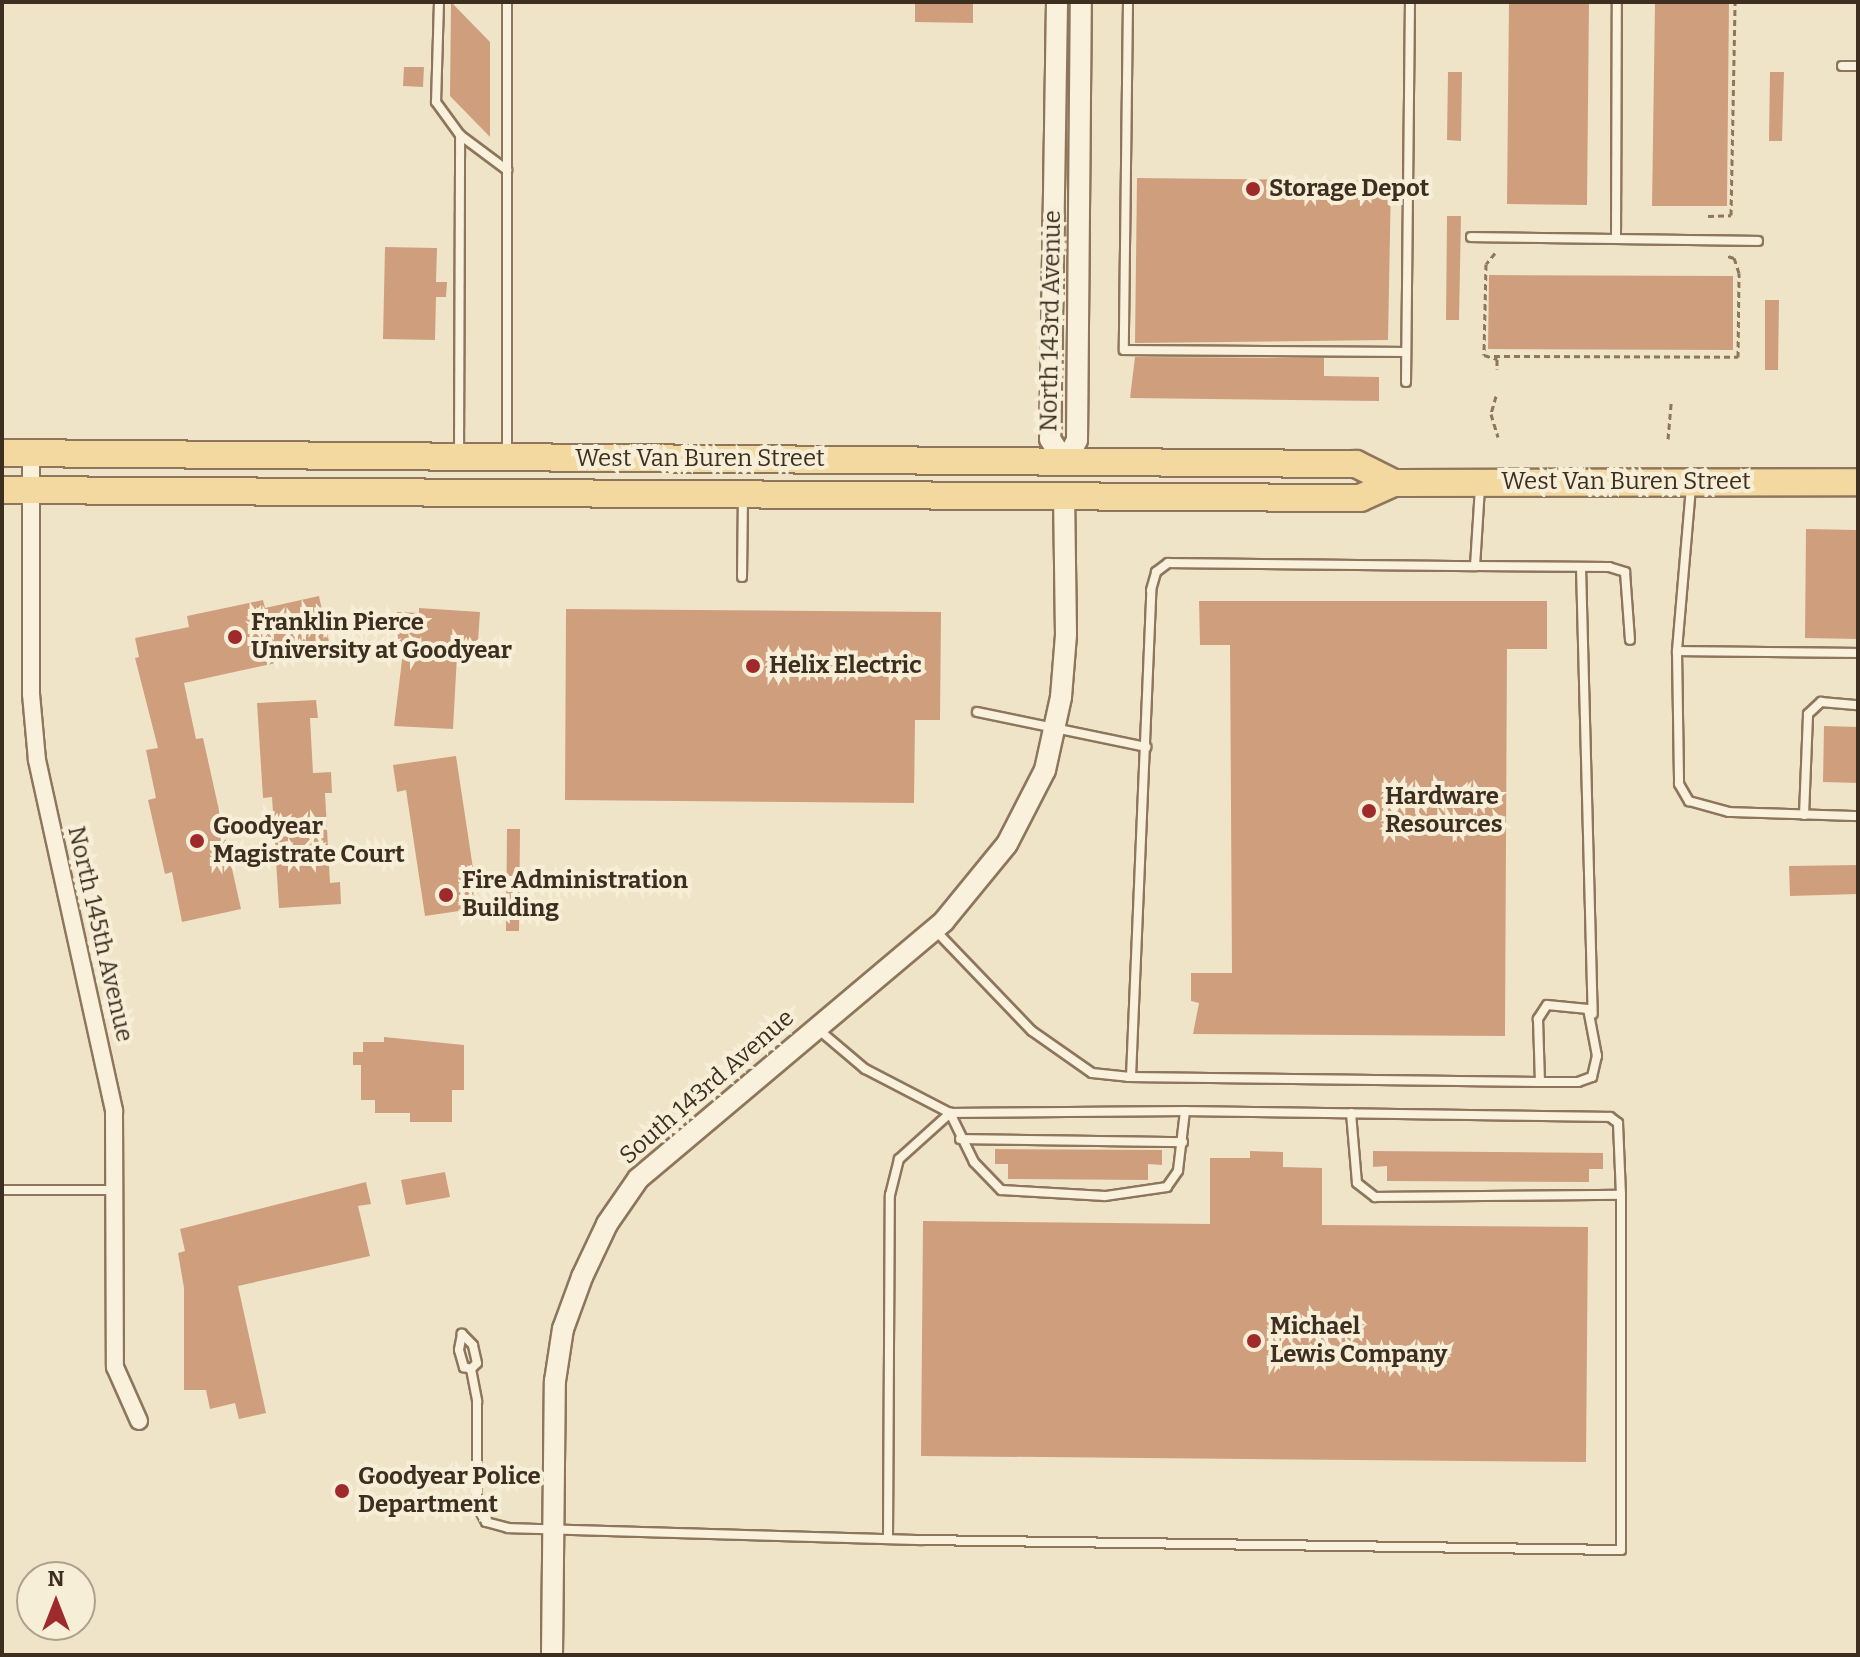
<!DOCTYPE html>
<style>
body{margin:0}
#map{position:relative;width:1860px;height:1657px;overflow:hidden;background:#f0e4c8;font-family:Bitter,serif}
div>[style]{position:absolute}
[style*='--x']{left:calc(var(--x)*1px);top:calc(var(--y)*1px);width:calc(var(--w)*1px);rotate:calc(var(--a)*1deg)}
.building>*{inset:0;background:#cf9f7d}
.path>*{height:3px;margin-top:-1.5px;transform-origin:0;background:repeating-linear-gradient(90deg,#8d765c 0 6px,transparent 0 10px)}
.roads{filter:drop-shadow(2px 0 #8d765c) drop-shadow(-2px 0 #8d765c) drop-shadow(0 2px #8d765c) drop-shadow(0 -2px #8d765c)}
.service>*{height:8px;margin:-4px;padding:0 4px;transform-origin:4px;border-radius:4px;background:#faf1dc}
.minor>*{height:16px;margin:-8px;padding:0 8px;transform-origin:8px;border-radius:8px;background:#faf1dc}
.tertiary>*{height:20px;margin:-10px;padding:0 10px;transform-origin:10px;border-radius:10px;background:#faf1dc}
.primary>*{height:26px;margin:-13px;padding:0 13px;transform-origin:13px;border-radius:13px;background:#f3d9a0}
.dots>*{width:22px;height:22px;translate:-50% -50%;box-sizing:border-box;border:4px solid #f7eed8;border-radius:50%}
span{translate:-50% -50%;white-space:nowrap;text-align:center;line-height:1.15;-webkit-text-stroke:8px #f7eed8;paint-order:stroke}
.poi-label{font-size:24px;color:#3d2e20;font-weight:700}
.left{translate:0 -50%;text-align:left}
.street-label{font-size:24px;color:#3d2e20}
.frame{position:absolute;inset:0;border:4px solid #3d2e20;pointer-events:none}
.north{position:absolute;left:16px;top:1561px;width:80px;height:80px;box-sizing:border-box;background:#f7eed8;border:2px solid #ada18e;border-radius:50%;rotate:0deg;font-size:22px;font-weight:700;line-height:32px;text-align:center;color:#3d2e20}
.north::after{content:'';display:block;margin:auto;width:28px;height:36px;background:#9e2a2b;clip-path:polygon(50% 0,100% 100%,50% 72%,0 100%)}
</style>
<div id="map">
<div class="building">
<i style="clip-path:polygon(451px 2px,490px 42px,490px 137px,450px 96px)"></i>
<i style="clip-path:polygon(915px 2px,973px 2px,973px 23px,915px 22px)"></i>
<i style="clip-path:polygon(1509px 2px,1589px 2px,1587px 205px,1507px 204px)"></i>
<i style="clip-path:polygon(1655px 2px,1729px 2px,1727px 206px,1652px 206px)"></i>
<i style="clip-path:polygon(404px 67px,424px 67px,423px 87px,403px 86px)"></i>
<i style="clip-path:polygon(1448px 72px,1462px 72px,1461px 141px,1447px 140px)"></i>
<i style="clip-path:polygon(1770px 72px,1784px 72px,1782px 141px,1769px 141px)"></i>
<i style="clip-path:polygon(1137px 178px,1391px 181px,1388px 340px,1135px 343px)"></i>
<i style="clip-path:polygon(1447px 216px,1461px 216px,1459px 320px,1446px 320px)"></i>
<i style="clip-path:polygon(385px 247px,437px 248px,436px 282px,447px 282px,446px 297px,436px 297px,435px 340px,383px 339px)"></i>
<i style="clip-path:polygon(1489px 275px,1733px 276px,1733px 350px,1488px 349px)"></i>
<i style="clip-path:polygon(1765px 300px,1779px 300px,1778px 370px,1765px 370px)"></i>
<i style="clip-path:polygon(1135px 357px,1324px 358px,1324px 376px,1379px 377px,1379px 401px,1130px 398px)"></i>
<i style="clip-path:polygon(1806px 529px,1858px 530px,1858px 639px,1805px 638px)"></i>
<i style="clip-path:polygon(319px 596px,331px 651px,184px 683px,196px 739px,203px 738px,241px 909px,182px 922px,172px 872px,165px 874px,148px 800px,156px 798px,146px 750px,158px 748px,135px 658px,139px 657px,135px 638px,189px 627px,187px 616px,263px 600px,265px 608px)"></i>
<i style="clip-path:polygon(1199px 601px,1547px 601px,1547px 649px,1507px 649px,1505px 1036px,1193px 1034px,1199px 1003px,1191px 1001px,1191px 973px,1232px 973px,1230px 645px,1200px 645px)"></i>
<i style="clip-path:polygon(419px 608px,480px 612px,477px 656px,457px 655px,453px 729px,394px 726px,403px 652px,395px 652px,397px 612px,419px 613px)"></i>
<i style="clip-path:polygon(566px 609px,941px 612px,940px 720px,915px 720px,914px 803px,565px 800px)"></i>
<i style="clip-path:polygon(316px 700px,318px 718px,310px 718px,313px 773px,331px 772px,332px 793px,325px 793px,330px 883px,340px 882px,341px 904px,279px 908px,272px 797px,263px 798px,257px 703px)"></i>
<i style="clip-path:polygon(1824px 726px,1858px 727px,1858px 783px,1823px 782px)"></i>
<i style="clip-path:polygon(456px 756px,479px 908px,425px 916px,406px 790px,397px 792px,393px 765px)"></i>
<i style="clip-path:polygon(507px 829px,520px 829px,519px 931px,506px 931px)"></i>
<i style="clip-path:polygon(1858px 865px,1858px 894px,1790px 896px,1789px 866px)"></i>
<i style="clip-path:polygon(384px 1037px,464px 1045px,464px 1090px,452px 1090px,452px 1122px,410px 1122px,410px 1113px,375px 1113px,375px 1100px,361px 1100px,361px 1065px,353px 1065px,353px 1052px,363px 1052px,363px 1042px,384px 1042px)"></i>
<i style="clip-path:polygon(995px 1149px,1162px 1150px,1162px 1165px,1148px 1164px,1148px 1180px,1008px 1179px,1008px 1164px,995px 1164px)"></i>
<i style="clip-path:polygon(1250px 1151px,1283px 1152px,1283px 1167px,1322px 1168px,1322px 1225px,1588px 1227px,1586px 1462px,921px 1456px,923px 1221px,1210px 1224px,1210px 1158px,1250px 1158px)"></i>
<i style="clip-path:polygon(1373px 1151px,1603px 1153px,1603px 1169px,1589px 1169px,1589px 1182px,1387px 1181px,1387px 1166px,1373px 1167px)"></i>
<i style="clip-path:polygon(445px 1172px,450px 1197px,406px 1205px,401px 1180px)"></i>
<i style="clip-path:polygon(366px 1182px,371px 1204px,358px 1206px,370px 1256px,238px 1286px,266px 1413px,239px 1419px,235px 1403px,210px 1409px,206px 1390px,184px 1390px,184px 1288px,178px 1253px,185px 1251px,180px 1229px)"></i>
</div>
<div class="path">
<i style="--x:1708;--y:216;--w:23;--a:-2"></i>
<i style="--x:1731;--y:215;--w:213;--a:-88.9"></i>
<i style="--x:1495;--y:253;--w:14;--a:129"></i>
<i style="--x:1486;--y:264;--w:91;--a:91.3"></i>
<i style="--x:1484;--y:355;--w:14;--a:17"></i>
<i style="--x:1497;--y:359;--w:10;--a:90"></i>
<i style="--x:1494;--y:356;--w:244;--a:0.2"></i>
<i style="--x:1738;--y:357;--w:84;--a:-89.3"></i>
<i style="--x:1739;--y:273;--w:16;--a:-108"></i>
<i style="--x:1734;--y:258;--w:9;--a:-162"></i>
<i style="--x:1496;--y:396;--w:19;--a:106"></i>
<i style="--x:1491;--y:414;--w:24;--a:73"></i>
<i style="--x:1668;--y:439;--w:36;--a:-85"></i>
</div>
<div class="roads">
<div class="service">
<i style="--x:439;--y:2;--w:100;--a:91.7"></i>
<i style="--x:436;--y:102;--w:41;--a:54"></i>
<i style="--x:460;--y:135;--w:59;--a:36.7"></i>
<i style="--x:507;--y:2;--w:451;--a:90"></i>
<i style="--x:1128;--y:2;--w:348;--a:90.7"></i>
<i style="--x:1124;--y:350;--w:282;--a:0.4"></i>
<i style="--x:1842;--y:66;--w:16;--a:0"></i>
<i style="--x:1471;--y:237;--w:287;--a:0.8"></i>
<i style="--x:1616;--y:239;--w:237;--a:-89.8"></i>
<i style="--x:1406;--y:382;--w:380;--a:-89.4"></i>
<i style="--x:459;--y:454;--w:319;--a:-89.8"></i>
<i style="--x:1480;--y:487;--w:79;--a:93.6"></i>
<i style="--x:1475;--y:566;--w:134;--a:0.4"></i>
<i style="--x:1609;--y:567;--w:17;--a:17"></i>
<i style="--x:1625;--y:572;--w:68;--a:85.8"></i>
<i style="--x:1691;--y:487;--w:165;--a:94.9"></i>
<i style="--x:1677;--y:651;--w:181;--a:0.6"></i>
<i style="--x:1581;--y:567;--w:447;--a:88.5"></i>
<i style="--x:742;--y:577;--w:79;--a:-89.3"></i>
<i style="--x:1677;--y:651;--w:133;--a:89.1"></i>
<i style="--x:1679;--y:784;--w:20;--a:60"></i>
<i style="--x:1689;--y:801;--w:41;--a:15.4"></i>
<i style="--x:1729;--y:812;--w:129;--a:1.8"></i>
<i style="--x:977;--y:712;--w:173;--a:11.7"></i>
<i style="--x:1804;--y:815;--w:101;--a:-87.7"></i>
<i style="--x:1808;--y:714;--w:18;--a:-43"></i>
<i style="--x:1821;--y:702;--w:37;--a:5"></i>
<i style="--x:935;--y:930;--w:140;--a:46.2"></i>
<i style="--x:1032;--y:1031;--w:73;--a:35"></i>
<i style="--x:1092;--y:1073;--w:36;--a:6"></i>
<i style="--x:1128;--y:1077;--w:412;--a:0.7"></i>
<i style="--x:1540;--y:1082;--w:38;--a:0"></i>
<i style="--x:1578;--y:1082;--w:15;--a:-20"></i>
<i style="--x:1592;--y:1077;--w:22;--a:-77"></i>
<i style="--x:1597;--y:1056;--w:48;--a:-100.8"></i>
<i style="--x:1588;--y:1009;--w:41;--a:-174.4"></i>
<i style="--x:1547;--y:1005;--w:17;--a:123"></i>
<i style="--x:1538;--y:1019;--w:63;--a:88.2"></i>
<i style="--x:1131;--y:1077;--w:487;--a:-87.6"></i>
<i style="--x:1151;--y:590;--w:19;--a:-74"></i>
<i style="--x:1156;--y:572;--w:15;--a:-37"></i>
<i style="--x:1168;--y:563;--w:307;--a:0.6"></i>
<i style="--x:1351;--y:1113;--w:70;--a:85.1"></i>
<i style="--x:1357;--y:1183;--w:23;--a:38"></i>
<i style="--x:1375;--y:1197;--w:246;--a:-0.5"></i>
<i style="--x:960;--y:1139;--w:223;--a:0.8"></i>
<i style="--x:2;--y:1190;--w:114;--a:0"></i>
<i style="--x:471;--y:1369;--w:8;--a:-45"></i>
<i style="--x:477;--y:1363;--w:18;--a:-103"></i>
<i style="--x:473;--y:1345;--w:16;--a:-135"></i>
<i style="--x:462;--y:1334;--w:16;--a:101"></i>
<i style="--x:459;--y:1350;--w:18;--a:74"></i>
<i style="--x:464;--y:1367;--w:7;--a:16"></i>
<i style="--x:471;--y:1369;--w:33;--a:79"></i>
<i style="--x:477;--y:1401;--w:104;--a:90"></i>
<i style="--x:477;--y:1505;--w:19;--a:62"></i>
<i style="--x:486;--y:1522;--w:23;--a:15"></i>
<i style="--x:508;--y:1528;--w:413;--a:1.7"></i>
<i style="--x:921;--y:1540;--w:700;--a:0.82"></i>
<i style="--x:1621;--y:1550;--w:355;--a:-90"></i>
<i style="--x:1621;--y:1195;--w:72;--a:-92.4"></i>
<i style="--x:1618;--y:1123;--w:10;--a:-143"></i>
<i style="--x:1610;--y:1117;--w:425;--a:-179.2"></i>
<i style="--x:1185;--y:1111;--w:60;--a:96.7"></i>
<i style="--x:1178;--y:1171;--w:19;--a:125"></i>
<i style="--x:1167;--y:1187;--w:63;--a:171.7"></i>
<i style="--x:1105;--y:1196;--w:104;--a:-176.7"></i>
<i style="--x:1001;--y:1190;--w:39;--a:-134"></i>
<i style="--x:974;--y:1162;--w:55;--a:-116.1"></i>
<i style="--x:950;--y:1113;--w:96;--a:-152.6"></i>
<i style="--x:865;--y:1069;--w:60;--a:-139.7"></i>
<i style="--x:888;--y:1539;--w:344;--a:-89.7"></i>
<i style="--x:890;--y:1195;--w:37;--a:-76"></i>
<i style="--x:899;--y:1159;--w:69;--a:-42"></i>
<i style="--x:950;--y:1113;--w:235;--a:-0.5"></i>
</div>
<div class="minor">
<i style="--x:31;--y:453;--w:241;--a:90"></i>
<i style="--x:31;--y:694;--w:66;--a:84.8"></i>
<i style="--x:37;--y:760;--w:359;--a:77.6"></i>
<i style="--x:114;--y:1111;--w:256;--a:89.8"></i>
<i style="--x:115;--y:1367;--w:59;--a:66"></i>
</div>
<div class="tertiary">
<i style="--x:1057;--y:2;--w:437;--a:90.9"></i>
<i style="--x:1050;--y:439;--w:27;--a:57"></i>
<i style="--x:1065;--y:462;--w:25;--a:-61"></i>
<i style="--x:1077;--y:440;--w:438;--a:-89.5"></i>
<i style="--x:552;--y:1655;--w:274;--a:-89.4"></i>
<i style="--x:555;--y:1381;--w:53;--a:-81.3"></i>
<i style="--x:563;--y:1329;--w:55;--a:-69.9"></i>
<i style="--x:582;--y:1277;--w:59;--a:-64.7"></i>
<i style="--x:607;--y:1224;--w:55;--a:-55.4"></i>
<i style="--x:638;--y:1179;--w:400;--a:-40.1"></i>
<i style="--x:944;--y:921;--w:99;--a:-50.7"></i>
<i style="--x:1007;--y:844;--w:83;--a:-62.8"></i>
<i style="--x:1045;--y:770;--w:75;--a:-77.6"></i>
<i style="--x:1061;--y:697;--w:62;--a:-85.4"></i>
<i style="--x:1066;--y:635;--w:136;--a:-90.8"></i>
</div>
<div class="primary">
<i style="--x:2;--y:453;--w:1354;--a:0.47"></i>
<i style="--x:1356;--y:464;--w:42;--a:26.6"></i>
<i style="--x:2;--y:490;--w:1358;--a:0.34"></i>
<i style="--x:1360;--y:498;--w:37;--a:-24"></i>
<i style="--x:1394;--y:483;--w:464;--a:-0.1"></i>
</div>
</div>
<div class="dots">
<i style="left:1253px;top:189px;background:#9e2a2b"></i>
<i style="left:235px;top:637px;background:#9e2a2b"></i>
<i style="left:753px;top:666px;background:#9e2a2b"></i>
<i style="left:1369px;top:811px;background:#9e2a2b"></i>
<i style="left:197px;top:841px;background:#9e2a2b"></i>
<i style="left:446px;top:895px;background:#9e2a2b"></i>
<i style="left:1254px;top:1341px;background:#9e2a2b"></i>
<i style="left:342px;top:1491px;background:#9e2a2b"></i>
</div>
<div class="poi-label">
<span class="left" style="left:1269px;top:189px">Storage Depot</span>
<span class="left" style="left:251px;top:637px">Franklin Pierce<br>University at Goodyear</span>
<span class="left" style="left:769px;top:666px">Helix Electric</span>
<span class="left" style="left:1385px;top:811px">Hardware<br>Resources</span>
<span class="left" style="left:213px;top:841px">Goodyear<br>Magistrate Court</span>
<span class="left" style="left:462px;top:895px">Fire Administration<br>Building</span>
<span class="left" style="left:1270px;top:1341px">Michael<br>Lewis Company</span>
<span class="left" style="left:358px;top:1491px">Goodyear Police<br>Department</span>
</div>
<div class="street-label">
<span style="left:1051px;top:321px;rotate:-89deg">North 143rd Avenue</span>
<span style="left:700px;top:459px">West Van Buren Street</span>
<span style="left:1626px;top:482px">West Van Buren Street</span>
<span style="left:100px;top:934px;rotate:77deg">North 145th Avenue</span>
<span style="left:707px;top:1087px;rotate:-41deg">South 143rd Avenue</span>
</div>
<div class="frame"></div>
<div class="north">N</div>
</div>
